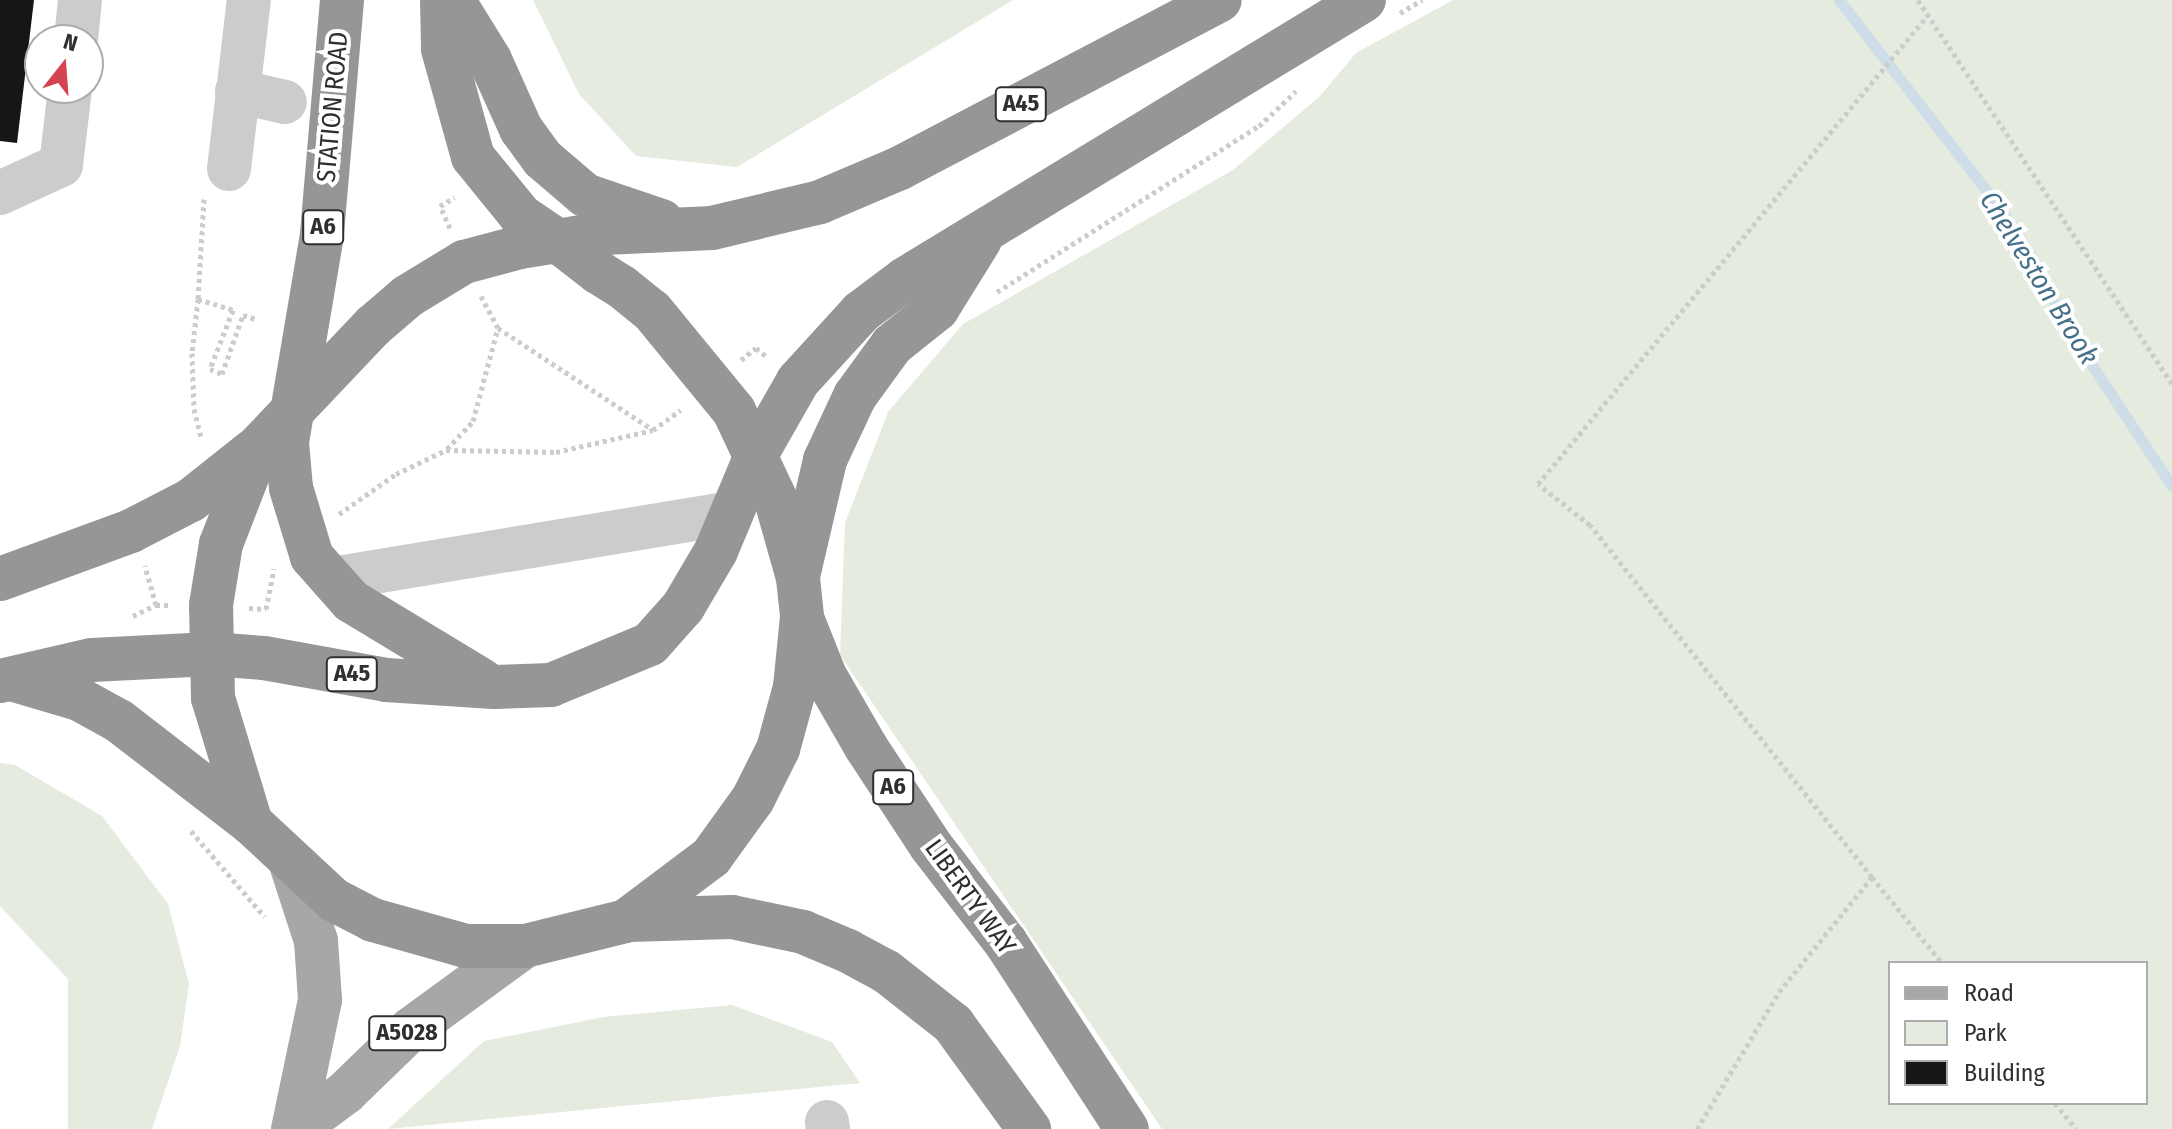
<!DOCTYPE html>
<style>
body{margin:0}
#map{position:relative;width:2172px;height:1129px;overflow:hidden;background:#fff;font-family:"Fira Sans Condensed",sans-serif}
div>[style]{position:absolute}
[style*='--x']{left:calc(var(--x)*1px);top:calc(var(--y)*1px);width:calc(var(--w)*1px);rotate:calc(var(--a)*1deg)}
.green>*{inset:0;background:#e5ebdf}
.stream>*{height:11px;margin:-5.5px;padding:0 5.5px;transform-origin:5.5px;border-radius:5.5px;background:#cddee9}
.building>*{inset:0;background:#161616}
.path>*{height:5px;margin-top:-2.5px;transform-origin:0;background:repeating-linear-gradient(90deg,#ccc 0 4px,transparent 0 8px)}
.minor>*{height:44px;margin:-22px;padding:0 22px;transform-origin:22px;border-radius:22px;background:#ccc}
.major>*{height:44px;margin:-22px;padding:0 22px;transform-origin:22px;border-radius:22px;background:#a7a7a7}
.highway>*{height:44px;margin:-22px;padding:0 22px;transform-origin:22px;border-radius:22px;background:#969696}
span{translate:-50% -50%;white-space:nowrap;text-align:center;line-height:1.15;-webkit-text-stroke:8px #fff;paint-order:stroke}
.shield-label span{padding:2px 6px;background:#fff;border:2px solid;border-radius:6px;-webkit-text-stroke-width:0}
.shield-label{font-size:24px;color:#2f2f2f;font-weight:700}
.street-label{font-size:26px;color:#2f2f2f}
.water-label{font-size:28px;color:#45708a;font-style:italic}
.legend{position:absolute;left:1888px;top:961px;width:260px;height:144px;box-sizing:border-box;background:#fff;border:2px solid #acacac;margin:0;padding:10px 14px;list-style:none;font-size:24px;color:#2f2f2f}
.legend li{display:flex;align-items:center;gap:16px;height:40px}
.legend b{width:40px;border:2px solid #acacac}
.north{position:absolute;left:24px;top:24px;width:80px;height:80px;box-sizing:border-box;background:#fff;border:2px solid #acacac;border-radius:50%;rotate:17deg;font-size:22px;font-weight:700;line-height:32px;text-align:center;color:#2f2f2f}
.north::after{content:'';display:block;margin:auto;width:28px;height:36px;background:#d44450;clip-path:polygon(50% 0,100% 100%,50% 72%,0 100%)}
</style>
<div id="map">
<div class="green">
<i style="clip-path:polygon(533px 0,1013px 0,737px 167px,636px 156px,579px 94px)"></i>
<i style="clip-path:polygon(evenodd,1453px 0,2172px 0,2172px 1129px,1162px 1129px,840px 655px,845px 523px,888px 412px,963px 324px,1233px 170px,1320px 96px,1356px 53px,1453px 0,1890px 963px,2146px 963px,2146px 1103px,1890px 1103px,1890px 963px)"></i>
<i style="clip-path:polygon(0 763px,15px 765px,102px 816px,168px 904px,189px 984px,180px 1046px,152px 1129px,68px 1129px,68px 979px,0 906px)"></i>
<i style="clip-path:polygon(732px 1005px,832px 1042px,860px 1083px,388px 1129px,484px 1041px,603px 1017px)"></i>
</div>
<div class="stream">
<i style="--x:1839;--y:0;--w:267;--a:52.3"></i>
<i style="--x:2002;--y:211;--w:63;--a:57.3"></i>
<i style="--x:2036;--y:264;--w:62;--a:65.1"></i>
<i style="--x:2062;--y:320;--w:199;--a:56.5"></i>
</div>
<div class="building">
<i style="clip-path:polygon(0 0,34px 0,17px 143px,0 141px)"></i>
</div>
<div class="path">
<i style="--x:1918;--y:0;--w:460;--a:56.5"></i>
<i style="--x:1400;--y:13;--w:26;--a:-31"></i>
<i style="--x:204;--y:199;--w:100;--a:93.4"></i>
<i style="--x:198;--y:299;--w:37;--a:17"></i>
<i style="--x:233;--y:310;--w:63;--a:111.3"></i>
<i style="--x:210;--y:369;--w:13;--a:23"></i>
<i style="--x:222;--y:374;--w:63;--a:-70.4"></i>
<i style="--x:243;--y:315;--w:13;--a:18"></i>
<i style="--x:450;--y:228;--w:24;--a:-114"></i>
<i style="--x:440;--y:206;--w:17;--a:-31"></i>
<i style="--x:997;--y:292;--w:310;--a:-32.4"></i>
<i style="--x:1259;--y:126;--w:51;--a:-43.4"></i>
<i style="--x:481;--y:296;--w:36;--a:62"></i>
<i style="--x:498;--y:328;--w:186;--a:33.3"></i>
<i style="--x:198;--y:299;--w:54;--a:96.3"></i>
<i style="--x:192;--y:353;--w:56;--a:88"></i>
<i style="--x:194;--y:409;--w:32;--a:76"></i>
<i style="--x:741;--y:360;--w:19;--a:-39"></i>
<i style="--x:756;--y:348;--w:14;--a:39"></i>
<i style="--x:447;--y:449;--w:38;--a:-47"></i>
<i style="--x:473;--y:421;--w:96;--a:-75"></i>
<i style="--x:339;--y:514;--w:70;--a:-35.1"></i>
<i style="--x:396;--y:474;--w:55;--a:-25.6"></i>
<i style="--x:446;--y:450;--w:110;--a:1"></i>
<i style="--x:556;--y:452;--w:99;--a:-12.8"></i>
<i style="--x:653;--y:430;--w:34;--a:-36"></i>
<i style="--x:156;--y:605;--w:15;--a:0"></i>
<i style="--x:249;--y:608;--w:17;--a:3"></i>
<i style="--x:266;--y:609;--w:41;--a:-78.7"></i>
<i style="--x:133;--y:616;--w:25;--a:-26"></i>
<i style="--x:156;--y:605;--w:41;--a:-105.8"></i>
<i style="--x:191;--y:831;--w:113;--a:49.3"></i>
<i style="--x:1872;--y:877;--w:111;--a:50.9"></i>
<i style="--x:2055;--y:1103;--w:33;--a:51"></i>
<i style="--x:1697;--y:1129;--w:160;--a:-59.1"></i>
<i style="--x:1779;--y:992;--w:148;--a:-51"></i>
<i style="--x:1872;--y:877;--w:451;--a:-128.7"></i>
<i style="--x:1590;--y:525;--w:66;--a:-141.7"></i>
<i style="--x:1538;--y:484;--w:610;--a:-50.25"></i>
</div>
<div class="minor">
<i style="--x:76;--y:40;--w:40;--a:-84.3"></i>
<i style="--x:237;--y:91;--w:49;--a:12.9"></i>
<i style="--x:229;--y:169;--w:170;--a:-83.3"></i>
<i style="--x:0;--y:193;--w:67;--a:-24.7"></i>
<i style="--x:61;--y:165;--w:78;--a:-83.3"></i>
<i style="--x:332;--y:579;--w:402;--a:-9.4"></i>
<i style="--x:827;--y:1122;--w:7;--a:82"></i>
</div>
<div class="major">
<i style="--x:291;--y:864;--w:81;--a:72"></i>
<i style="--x:316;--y:941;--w:59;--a:86.1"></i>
<i style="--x:320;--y:1000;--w:132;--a:101.8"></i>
<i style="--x:296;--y:1129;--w:61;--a:-36.3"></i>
<i style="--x:345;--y:1093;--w:92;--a:-44.1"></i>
<i style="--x:411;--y:1029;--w:141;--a:-36.1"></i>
</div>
<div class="highway">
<i style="--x:342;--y:0;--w:236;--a:94.9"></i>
<i style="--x:322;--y:235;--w:211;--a:99.6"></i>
<i style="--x:287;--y:443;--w:45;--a:84.9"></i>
<i style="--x:291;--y:488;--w:72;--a:73.1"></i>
<i style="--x:312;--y:557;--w:59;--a:48.4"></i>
<i style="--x:351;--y:601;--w:154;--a:31.2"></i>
<i style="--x:442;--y:0;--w:49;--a:88.8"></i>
<i style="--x:443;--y:49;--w:112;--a:74.5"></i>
<i style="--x:473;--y:157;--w:76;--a:50.9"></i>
<i style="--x:521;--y:216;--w:45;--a:34"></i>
<i style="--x:558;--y:241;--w:51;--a:37.8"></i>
<i style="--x:598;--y:272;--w:28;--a:32"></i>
<i style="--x:622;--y:287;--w:38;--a:39"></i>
<i style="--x:652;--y:311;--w:129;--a:50.6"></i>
<i style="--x:734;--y:411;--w:98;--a:64.7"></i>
<i style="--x:776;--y:500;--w:81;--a:74.2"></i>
<i style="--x:798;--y:578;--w:39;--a:84"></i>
<i style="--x:802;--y:617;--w:70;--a:95.7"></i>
<i style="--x:795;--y:687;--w:64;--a:105.3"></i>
<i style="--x:778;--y:749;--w:56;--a:116.6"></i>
<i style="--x:753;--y:799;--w:72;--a:125.9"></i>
<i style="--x:711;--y:857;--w:106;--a:143"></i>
<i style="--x:626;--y:921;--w:104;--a:166.1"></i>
<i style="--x:525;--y:946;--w:59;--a:180"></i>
<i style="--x:466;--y:946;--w:97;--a:-164.4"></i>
<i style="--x:373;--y:920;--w:44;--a:-152.9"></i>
<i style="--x:334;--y:900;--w:113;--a:-137.1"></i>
<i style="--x:251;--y:823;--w:131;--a:-106.9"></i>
<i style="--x:213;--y:698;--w:93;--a:-91.2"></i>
<i style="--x:211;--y:605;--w:62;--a:-80.7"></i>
<i style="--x:221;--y:544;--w:105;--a:-68.8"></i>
<i style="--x:259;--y:446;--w:166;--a:-46.5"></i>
<i style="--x:373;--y:326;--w:46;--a:-40.6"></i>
<i style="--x:408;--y:296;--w:66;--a:-31.3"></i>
<i style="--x:464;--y:262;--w:58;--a:-15"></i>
<i style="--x:520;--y:247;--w:38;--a:-9"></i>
<i style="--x:558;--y:241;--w:47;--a:-9.9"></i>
<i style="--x:604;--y:233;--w:108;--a:-2.7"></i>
<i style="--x:712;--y:228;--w:111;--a:-13.5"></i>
<i style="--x:820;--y:202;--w:87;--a:-23"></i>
<i style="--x:900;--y:168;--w:361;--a:-27.7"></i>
<i style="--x:453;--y:0;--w:70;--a:58.3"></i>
<i style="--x:490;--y:60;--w:76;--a:65.8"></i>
<i style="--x:521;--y:129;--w:37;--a:54"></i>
<i style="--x:543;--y:159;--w:55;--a:40.6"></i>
<i style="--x:585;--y:195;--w:81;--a:18.7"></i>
<i style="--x:799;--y:572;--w:115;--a:-76.9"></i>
<i style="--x:825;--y:460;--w:71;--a:-64.9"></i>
<i style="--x:855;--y:396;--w:63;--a:-54"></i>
<i style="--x:892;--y:345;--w:58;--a:-38.7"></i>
<i style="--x:937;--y:309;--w:81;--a:-58.1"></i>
<i style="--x:0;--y:579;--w:140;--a:-20.1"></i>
<i style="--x:131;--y:531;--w:68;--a:-27.3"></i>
<i style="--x:191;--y:500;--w:80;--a:-38.4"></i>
<i style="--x:804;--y:623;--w:57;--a:68.4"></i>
<i style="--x:825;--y:676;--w:82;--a:60"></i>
<i style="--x:866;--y:747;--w:118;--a:56.7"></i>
<i style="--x:931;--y:846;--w:123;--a:52.3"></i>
<i style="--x:1006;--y:943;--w:222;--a:57"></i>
<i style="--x:14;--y:680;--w:68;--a:16.3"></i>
<i style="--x:79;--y:699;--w:46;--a:28.8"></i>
<i style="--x:119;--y:721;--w:167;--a:37.7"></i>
<i style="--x:0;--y:681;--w:94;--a:-12.9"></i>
<i style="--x:92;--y:660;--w:119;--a:-2.9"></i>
<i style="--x:211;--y:654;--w:53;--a:4.3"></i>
<i style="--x:264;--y:658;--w:124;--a:10.2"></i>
<i style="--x:386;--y:680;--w:108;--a:3.7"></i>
<i style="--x:494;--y:687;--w:57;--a:-2"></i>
<i style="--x:551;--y:685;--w:107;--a:-22.5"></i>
<i style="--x:650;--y:644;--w:50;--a:-48.3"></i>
<i style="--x:683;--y:607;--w:65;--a:-59.5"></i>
<i style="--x:716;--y:551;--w:106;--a:-67.3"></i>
<i style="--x:757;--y:453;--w:83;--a:-60.3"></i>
<i style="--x:798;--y:381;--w:93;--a:-47.6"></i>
<i style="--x:861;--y:312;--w:55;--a:-36.9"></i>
<i style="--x:905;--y:279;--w:537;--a:-31.29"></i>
<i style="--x:628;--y:920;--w:104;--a:-1.7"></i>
<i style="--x:732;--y:917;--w:73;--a:11.9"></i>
<i style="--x:803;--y:932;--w:49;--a:22.9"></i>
<i style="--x:848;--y:951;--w:44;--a:28.3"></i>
<i style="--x:887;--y:972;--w:84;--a:38.2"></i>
<i style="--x:953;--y:1024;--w:130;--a:54.1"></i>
</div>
<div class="shield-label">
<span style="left:1021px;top:104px">A45</span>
<span style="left:323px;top:227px">A6</span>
<span style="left:352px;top:674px">A45</span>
<span style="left:893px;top:787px">A6</span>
<span style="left:407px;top:1033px">A5028</span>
</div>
<div class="street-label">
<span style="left:333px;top:107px;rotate:-85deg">STATION ROAD</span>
<span style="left:970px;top:897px;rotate:54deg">LIBERTY WAY</span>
</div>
<div class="water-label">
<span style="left:2039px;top:278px;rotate:58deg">Chelveston Brook</span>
</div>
<ul class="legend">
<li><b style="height:10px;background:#a7a7a7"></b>Road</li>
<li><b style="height:22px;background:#e5ebdf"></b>Park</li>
<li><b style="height:22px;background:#161616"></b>Building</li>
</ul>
<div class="north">N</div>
</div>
